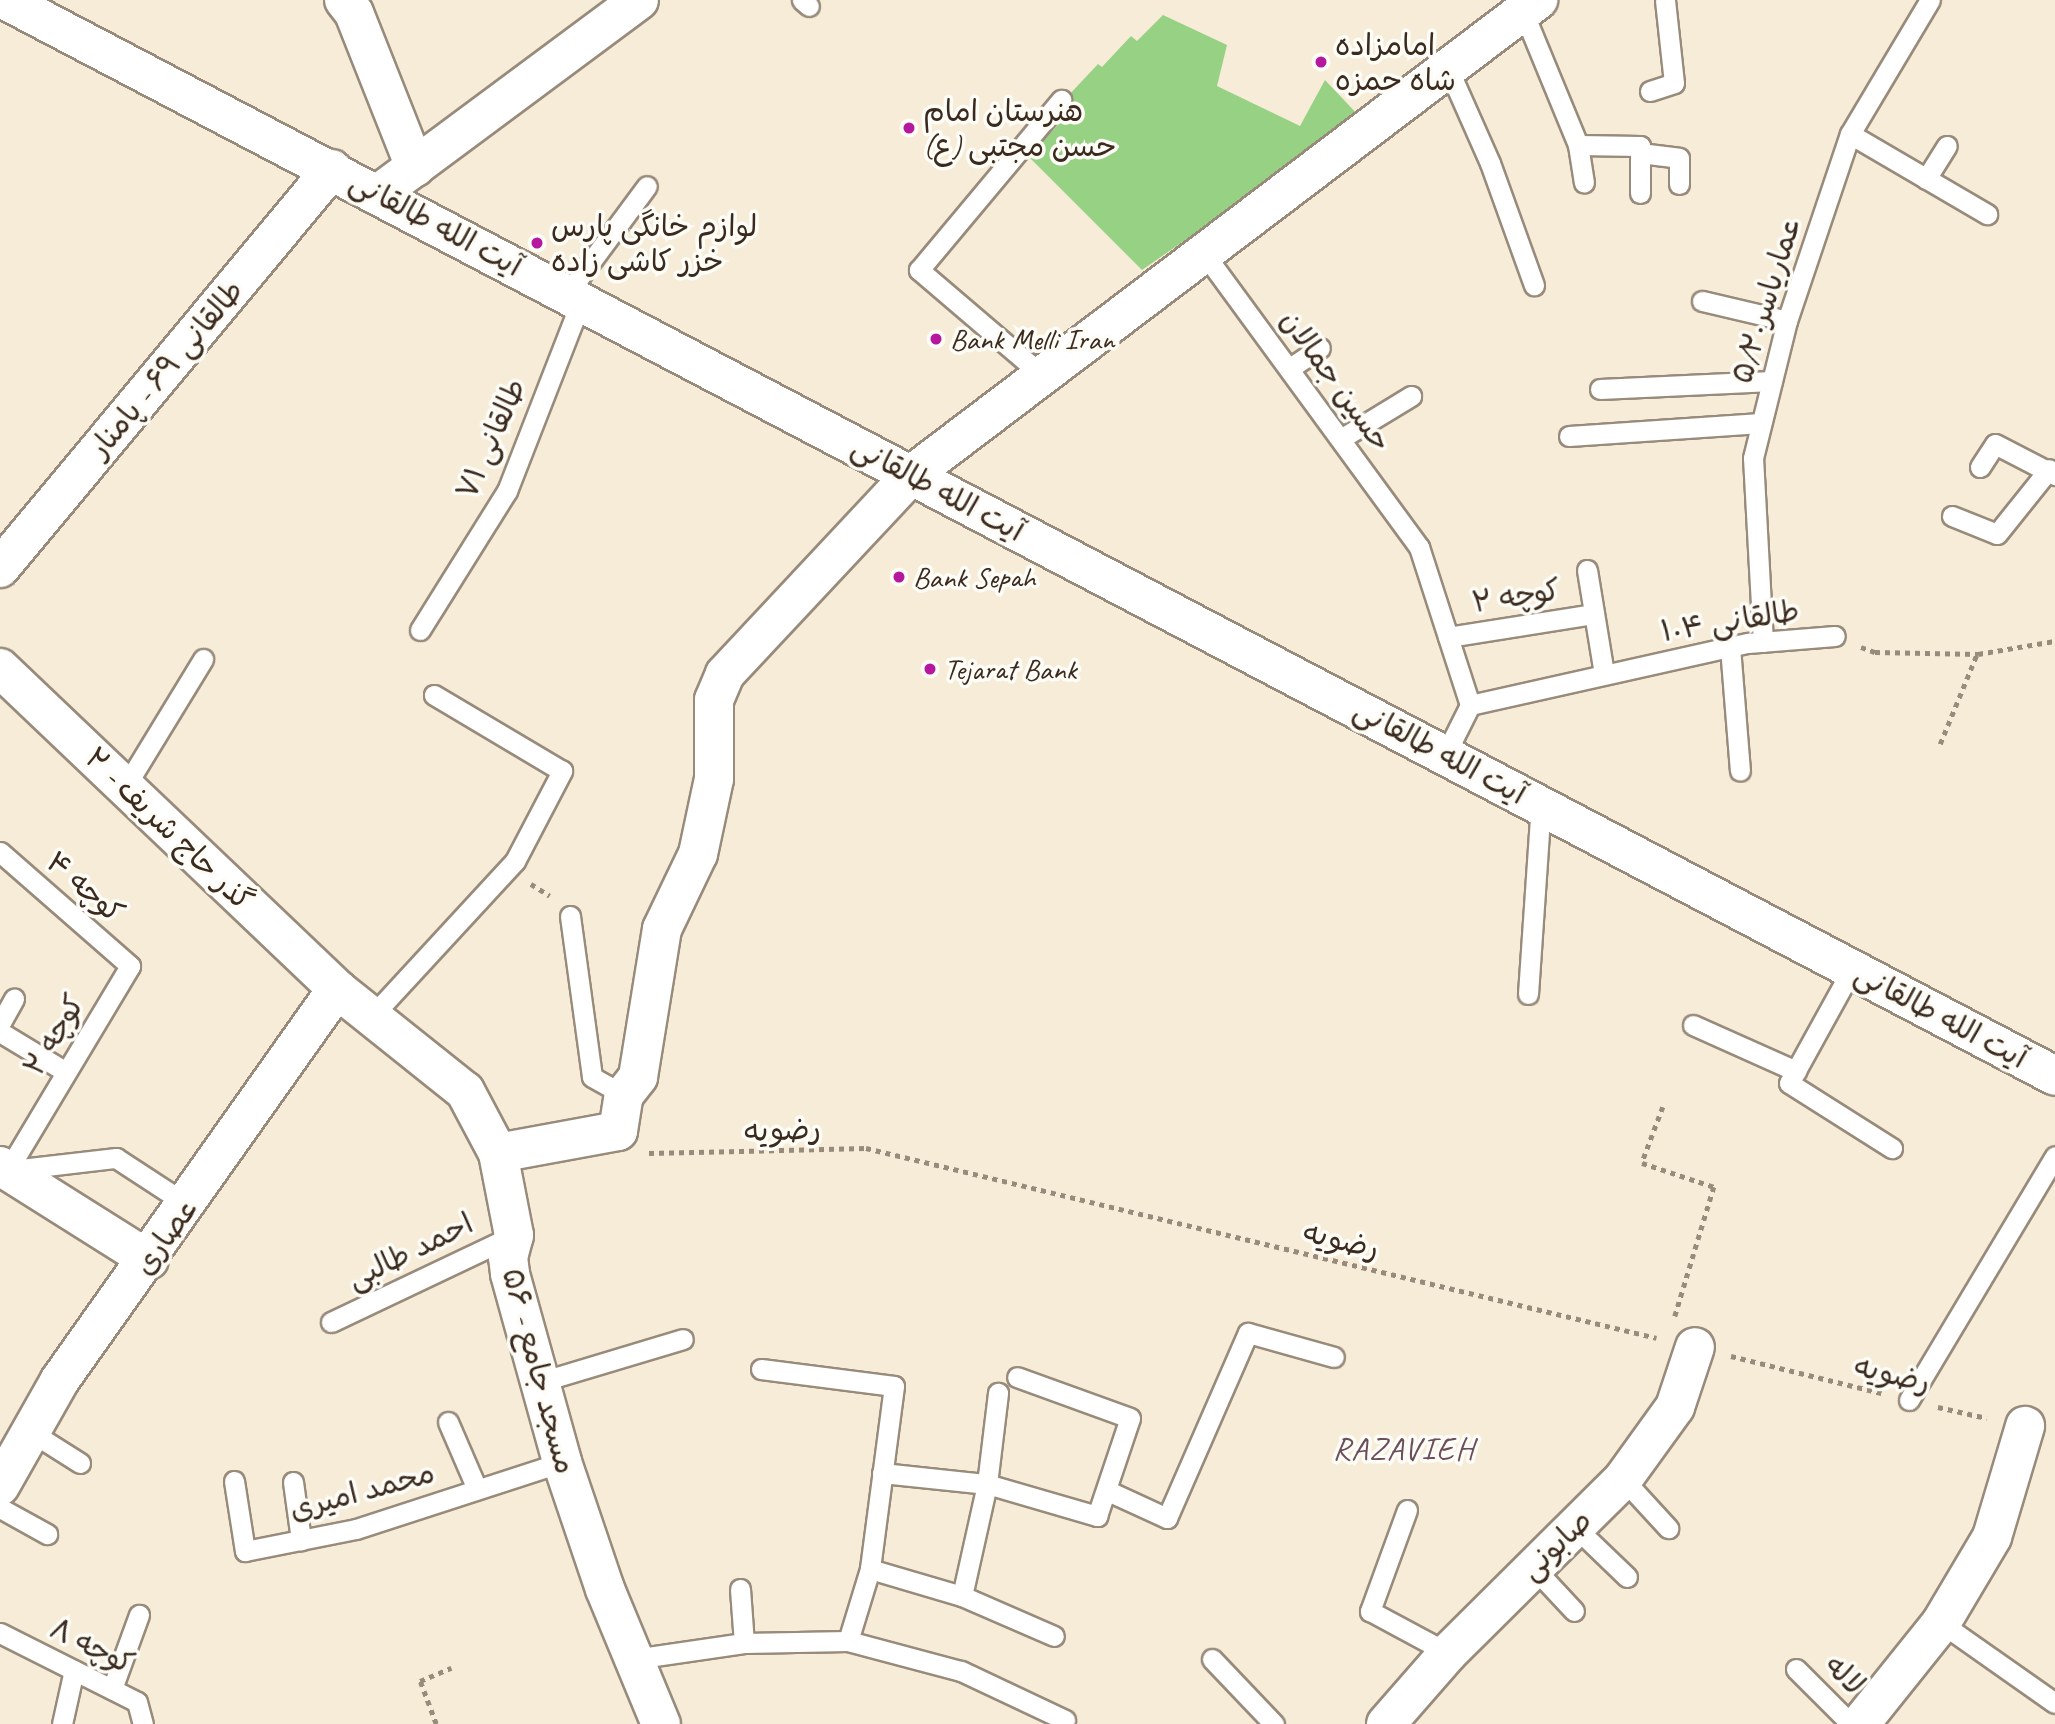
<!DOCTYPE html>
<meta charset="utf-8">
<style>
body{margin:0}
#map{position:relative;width:2055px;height:1724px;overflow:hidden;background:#f6ecd8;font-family:Caveat,"Playpen Sans Arabic",sans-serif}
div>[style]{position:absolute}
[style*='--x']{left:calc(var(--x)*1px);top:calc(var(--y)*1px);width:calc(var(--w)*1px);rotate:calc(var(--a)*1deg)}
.green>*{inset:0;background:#96d184}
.path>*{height:4.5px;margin-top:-2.25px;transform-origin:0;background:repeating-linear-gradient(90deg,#988b7b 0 5px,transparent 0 10px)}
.roads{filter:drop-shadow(2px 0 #988b7b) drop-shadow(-2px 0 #988b7b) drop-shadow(0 2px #988b7b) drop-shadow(0 -2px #988b7b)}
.service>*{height:19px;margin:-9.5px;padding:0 9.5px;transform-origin:9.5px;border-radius:9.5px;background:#fff}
.minor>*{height:38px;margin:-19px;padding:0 19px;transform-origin:19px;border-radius:19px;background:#fff}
.primary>*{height:38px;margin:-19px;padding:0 19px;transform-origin:19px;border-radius:19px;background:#fff}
.dots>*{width:19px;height:19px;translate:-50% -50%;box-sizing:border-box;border:4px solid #fdfcf7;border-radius:50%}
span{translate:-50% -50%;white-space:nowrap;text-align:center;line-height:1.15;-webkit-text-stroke:7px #fdfcf7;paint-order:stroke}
.poi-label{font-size:30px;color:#3b2a1e}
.left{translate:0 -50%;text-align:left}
.street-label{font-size:30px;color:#3b2a1e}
.neighbourhood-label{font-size:32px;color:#6c4d5a;letter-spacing:2px}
</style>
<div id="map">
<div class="green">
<i style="clip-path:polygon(1163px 15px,1227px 45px,1217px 86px,1300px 126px,1325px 80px,1361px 118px,1142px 270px,1028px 156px,1076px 106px,1067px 97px,1098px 64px,1102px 67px,1131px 36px,1137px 41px)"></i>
</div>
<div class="path">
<i style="--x:1861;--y:647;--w:15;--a:20"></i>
<i style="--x:1875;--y:652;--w:103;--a:1.1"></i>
<i style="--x:1978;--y:654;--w:78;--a:-9.6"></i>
<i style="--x:1940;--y:744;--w:97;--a:-67.7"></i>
<i style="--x:531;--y:884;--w:22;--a:32"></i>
<i style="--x:1663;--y:1107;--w:60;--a:110.6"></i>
<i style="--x:1642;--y:1163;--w:76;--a:18.4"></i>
<i style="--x:1714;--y:1187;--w:135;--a:106.8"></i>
<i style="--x:649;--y:1153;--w:217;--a:-1.3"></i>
<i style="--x:866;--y:1148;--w:813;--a:13.51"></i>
<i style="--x:1731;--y:1356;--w:155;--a:13.8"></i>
<i style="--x:1938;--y:1407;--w:50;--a:12.7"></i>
<i style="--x:436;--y:1724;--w:46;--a:-110.4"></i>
<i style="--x:420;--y:1681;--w:34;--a:-23"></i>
</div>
<div class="roads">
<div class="service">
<i style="--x:802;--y:0;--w:9;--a:41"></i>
<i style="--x:1522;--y:9;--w:147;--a:67.6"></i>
<i style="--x:1578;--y:145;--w:38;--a:81"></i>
<i style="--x:1447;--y:66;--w:106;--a:66.1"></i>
<i style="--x:1490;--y:163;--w:130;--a:70.2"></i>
<i style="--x:1650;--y:91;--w:25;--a:-18"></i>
<i style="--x:1674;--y:83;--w:83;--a:-96.2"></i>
<i style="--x:1850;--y:134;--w:159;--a:30.3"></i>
<i style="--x:1578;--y:145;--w:62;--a:0.9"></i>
<i style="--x:1640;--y:146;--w:47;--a:90"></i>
<i style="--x:1640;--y:153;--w:39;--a:7"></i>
<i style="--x:1679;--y:158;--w:26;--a:90"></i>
<i style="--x:1926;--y:179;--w:39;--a:-58"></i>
<i style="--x:1203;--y:252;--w:366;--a:53.8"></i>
<i style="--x:1419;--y:547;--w:166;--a:72.1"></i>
<i style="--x:567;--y:294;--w:134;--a:-53.5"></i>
<i style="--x:1702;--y:301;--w:87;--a:13.2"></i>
<i style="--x:1290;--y:368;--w:36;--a:-34"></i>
<i style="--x:1042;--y:375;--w:162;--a:-139.5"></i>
<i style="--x:919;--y:270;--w:222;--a:-50.1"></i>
<i style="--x:1600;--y:389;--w:172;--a:-2.7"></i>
<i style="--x:1569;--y:436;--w:192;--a:-3.9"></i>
<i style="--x:1342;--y:438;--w:81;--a:-31.3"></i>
<i style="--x:1980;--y:467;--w:27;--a:-57"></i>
<i style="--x:1995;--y:444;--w:68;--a:27.3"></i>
<i style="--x:1952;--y:516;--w:48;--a:21.8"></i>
<i style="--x:1997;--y:534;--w:83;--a:-51.3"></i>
<i style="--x:1587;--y:570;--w:105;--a:80.7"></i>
<i style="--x:420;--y:630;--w:164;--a:-58"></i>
<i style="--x:507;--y:491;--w:204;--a:-68.7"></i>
<i style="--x:1448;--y:637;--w:148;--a:-9"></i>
<i style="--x:1763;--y:642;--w:184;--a:-93.1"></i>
<i style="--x:1753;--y:458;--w:141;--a:-76.1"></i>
<i style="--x:1787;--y:321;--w:197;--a:-71.4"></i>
<i style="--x:1850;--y:134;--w:156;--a:-59.2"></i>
<i style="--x:1730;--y:647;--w:124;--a:85.4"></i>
<i style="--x:1445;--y:755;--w:56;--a:-63.4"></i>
<i style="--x:1470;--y:705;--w:285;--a:-12.6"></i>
<i style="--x:1748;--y:643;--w:87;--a:-4.6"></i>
<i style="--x:125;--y:787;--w:150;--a:-58.6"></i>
<i style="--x:0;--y:852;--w:173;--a:41.2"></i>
<i style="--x:130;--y:966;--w:238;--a:120.9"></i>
<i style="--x:570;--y:916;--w:162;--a:82.2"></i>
<i style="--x:592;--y:1077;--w:37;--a:29"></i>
<i style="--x:1852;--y:969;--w:130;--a:118.9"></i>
<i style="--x:1789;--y:1083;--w:122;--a:32.3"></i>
<i style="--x:1528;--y:994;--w:189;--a:-86.1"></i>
<i style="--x:371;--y:1017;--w:212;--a:-47.3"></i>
<i style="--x:515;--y:861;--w:102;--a:-62.4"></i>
<i style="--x:562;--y:771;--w:149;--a:-149.3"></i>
<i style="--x:0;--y:1024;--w:29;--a:-61"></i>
<i style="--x:1693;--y:1025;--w:113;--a:24.1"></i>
<i style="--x:0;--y:1032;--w:77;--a:31.2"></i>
<i style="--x:12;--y:1170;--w:105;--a:-6.6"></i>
<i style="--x:116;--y:1158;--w:86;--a:33.1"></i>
<i style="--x:331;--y:1322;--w:203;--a:-25.4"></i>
<i style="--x:761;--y:1369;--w:134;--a:7.3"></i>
<i style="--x:894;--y:1386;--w:185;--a:97.5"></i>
<i style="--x:870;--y:1569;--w:75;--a:107"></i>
<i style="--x:540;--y:1382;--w:149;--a:-16.7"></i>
<i style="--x:1909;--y:1400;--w:284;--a:-59.1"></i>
<i style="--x:448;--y:1422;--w:73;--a:66.6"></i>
<i style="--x:31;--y:1432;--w:58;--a:32.3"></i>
<i style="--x:882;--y:1473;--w:106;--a:6"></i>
<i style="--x:987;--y:1484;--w:115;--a:16.2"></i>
<i style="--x:1097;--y:1516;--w:103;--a:-71.4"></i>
<i style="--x:1130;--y:1418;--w:120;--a:-160.1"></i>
<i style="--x:1623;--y:1479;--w:67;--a:47.4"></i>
<i style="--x:234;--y:1481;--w:71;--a:81.1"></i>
<i style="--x:245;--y:1551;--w:113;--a:-11.2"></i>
<i style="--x:356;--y:1529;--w:217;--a:-18"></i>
<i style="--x:293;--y:1482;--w:59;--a:82.1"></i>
<i style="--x:1108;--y:1491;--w:65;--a:24.6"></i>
<i style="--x:1167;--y:1518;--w:202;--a:-66.4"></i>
<i style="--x:1248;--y:1333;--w:89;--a:15.6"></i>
<i style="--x:0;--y:1508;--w:54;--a:29"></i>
<i style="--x:1407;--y:1510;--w:108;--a:110.1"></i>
<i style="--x:1370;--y:1611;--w:89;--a:28.3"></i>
<i style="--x:1575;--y:1527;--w:72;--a:43.9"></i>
<i style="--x:1533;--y:1567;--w:60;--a:47"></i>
<i style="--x:870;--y:1569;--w:96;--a:16.4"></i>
<i style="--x:962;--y:1596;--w:100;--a:23.5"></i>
<i style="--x:740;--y:1589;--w:54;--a:85.8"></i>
<i style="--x:962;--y:1596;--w:115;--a:-77.4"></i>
<i style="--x:987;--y:1484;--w:92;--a:-83.1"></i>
<i style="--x:1941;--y:1623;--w:139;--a:35.1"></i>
<i style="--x:0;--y:1633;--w:153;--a:26.7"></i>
<i style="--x:137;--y:1702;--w:23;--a:75"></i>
<i style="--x:634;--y:1659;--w:111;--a:-8.3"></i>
<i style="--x:744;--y:1643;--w:104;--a:-1.1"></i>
<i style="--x:848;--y:1641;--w:117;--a:14.9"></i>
<i style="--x:961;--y:1671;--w:115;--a:25.2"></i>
<i style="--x:1212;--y:1659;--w:90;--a:46.4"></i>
<i style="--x:1796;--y:1669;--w:78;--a:45"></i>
<i style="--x:112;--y:1689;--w:79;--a:-70"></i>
<i style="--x:62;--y:1724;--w:55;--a:-77.5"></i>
</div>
<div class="minor">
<i style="--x:344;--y:0;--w:16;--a:52"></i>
<i style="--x:354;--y:13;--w:166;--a:68.4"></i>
<i style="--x:378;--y:194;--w:325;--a:-36.6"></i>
<i style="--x:0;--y:568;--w:519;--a:-50.24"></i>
<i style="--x:0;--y:668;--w:465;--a:43.6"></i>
<i style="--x:337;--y:989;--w:164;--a:38.6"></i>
<i style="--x:465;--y:1091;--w:70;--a:62"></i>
<i style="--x:498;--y:1153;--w:84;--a:79"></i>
<i style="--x:514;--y:1235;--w:23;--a:105"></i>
<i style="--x:508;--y:1257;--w:17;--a:83"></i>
<i style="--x:510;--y:1274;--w:195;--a:74.5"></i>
<i style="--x:562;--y:1462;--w:134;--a:71.3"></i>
<i style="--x:605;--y:1589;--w:146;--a:67.5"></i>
<i style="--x:498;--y:1153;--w:122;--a:-10.4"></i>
<i style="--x:618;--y:1131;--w:36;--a:-81"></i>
<i style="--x:624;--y:1095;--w:23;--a:-52"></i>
<i style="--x:638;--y:1077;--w:150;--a:-80.8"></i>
<i style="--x:662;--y:929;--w:83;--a:-64.4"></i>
<i style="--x:698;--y:854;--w:77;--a:-78"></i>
<i style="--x:714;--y:779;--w:79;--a:-90"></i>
<i style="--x:714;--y:700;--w:28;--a:-67"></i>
<i style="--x:725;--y:674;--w:272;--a:-46.9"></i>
<i style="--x:911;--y:475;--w:787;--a:-37.15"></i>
<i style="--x:0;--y:1166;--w:176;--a:32.2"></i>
<i style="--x:0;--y:1486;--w:122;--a:-60.5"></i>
<i style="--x:60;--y:1380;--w:479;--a:-54.7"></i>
<i style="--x:1386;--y:1724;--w:94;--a:-48.9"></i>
<i style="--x:1448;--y:1653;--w:247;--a:-44.8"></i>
<i style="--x:1623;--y:1479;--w:89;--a:-54.2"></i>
<i style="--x:1675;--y:1407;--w:63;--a:-71.6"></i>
<i style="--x:1860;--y:1724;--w:129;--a:-51.3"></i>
<i style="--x:1941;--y:1623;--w:100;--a:-59.3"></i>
<i style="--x:1992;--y:1537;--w:116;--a:-73.4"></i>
</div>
<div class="primary">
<i style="--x:5;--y:0;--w:2315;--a:27.69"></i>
</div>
</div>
<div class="dots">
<i style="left:1321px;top:62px;background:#b5179e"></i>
<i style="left:909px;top:128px;background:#b5179e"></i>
<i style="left:537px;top:243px;background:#b5179e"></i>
<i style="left:936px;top:339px;background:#b5179e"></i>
<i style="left:899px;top:577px;background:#b5179e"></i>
<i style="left:930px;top:669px;background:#b5179e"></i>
</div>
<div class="poi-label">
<span class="left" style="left:1335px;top:62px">امامزاده<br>شاه حمزه</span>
<span class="left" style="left:923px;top:128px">هنرستان امام<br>حسن مجتبی (ع)</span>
<span class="left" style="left:551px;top:243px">لوازم خانگی پارس<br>خزر کاشی زاده</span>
<span class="left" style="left:950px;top:339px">Bank Melli Iran</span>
<span class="left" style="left:913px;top:577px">Bank Sepah</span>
<span class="left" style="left:944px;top:669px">Tejarat Bank</span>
</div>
<div class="street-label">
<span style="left:436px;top:224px;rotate:28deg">آیت الله طالقانی</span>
<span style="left:1766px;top:300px;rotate:-73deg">عماریاسر۵/۲۰</span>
<span style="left:166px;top:369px;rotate:-50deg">طالقانی ۶۹ - پامنار</span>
<span style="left:1336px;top:381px;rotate:54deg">حسین جمالان</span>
<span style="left:491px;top:439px;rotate:-66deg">طالقانی ۷۱</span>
<span style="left:938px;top:489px;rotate:28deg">آیت الله طالقانی</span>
<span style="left:1516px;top:596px;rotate:-9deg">کوچه ۲</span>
<span style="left:1730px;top:621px;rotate:-9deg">طالقانی ۱۰۴</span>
<span style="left:1440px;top:752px;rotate:28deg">آیت الله طالقانی</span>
<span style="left:169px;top:829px;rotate:44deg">۲ - گذر حاج شریف</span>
<span style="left:85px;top:887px;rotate:41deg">کوچه ۴</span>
<span style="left:1941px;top:1016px;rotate:28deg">آیت الله طالقانی</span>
<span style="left:54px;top:1035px;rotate:-59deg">کوچه ۲</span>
<span style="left:782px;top:1130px;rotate:-2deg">رضویه</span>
<span style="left:166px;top:1236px;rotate:-54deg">عصاری</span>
<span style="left:1341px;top:1240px;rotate:14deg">رضویه</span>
<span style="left:410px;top:1251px;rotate:-26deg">احمد طالبی</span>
<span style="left:539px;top:1371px;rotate:75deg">۵۶ - مسجد جامع</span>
<span style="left:1892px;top:1374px;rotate:14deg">رضویه</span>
<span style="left:362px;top:1491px;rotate:-15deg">محمد امیری</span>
<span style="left:1556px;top:1545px;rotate:-44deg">صابونی</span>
<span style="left:92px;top:1646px;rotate:26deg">کوچه ۸</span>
<span style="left:1845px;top:1675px;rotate:45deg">لاله</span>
</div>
<div class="neighbourhood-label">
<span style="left:1404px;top:1449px">RAZAVIEH</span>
</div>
</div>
